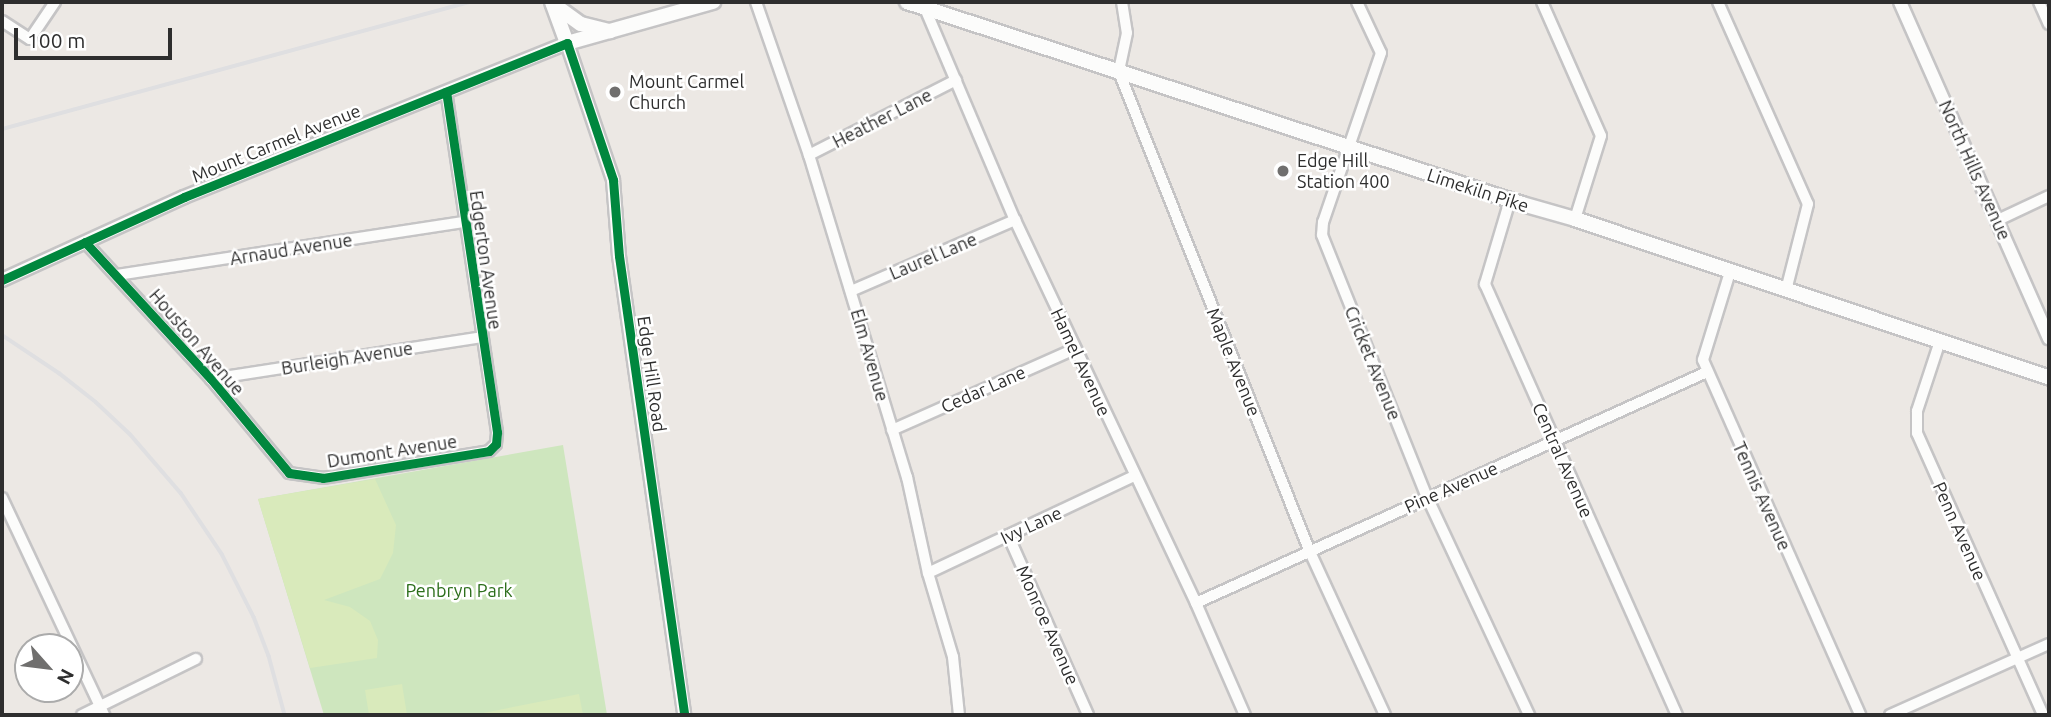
<!DOCTYPE html>
<style>
body{margin:0}
#map{position:relative;width:2051px;height:717px;overflow:hidden;background:#ece8e4;font-family:Ubuntu,sans-serif}
div>[style]{position:absolute}
[style*='--x']{left:calc(var(--x)*1px);top:calc(var(--y)*1px);width:calc(var(--w)*1px);rotate:calc(var(--a)*1deg)}
.green>*{inset:0;background:#cee6be}
.pitch>*{inset:0;background:#d9eabb}
.roads{filter:drop-shadow(2px 0 #c5c4c5) drop-shadow(-2px 0 #c5c4c5) drop-shadow(0 2px #c5c4c5) drop-shadow(0 -2px #c5c4c5)}
.minor>*{height:10px;margin:-5px;padding:0 5px;transform-origin:5px;border-radius:5px;background:#fcfcfb}
.tertiary>*{height:12px;margin:-6px;padding:0 6px;transform-origin:6px;border-radius:6px;background:#fcfcfb}
.secondary>*{height:14px;margin:-7px;padding:0 7px;transform-origin:7px;border-radius:7px;background:#fcfcfb}
.rail>*{height:3.5px;margin:-1.75px;padding:0 1.75px;transform-origin:1.75px;border-radius:1.75px;background:#dfdfe1}
.cycleway>*{height:9px;margin:-4.5px;padding:0 4.5px;transform-origin:4.5px;border-radius:4.5px;background:#00873e}
.dots>*{width:19px;height:19px;translate:-50% -50%;box-sizing:border-box;border:4px solid #fff;border-radius:50%}
span{translate:-50% -50%;white-space:nowrap;text-align:center;line-height:1.15;-webkit-text-stroke:5px #fff;paint-order:stroke}
.poi-label{font-size:18px;color:#2e2e2e}
.left{translate:0 -50%;text-align:left}
.street-label{font-size:18px;color:#2e2e2e}
.park-label{font-size:18px;color:#2c6e1b}
.frame{position:absolute;inset:0;border:4px solid #2e2e2e;pointer-events:none}
.north{position:absolute;left:14px;top:633px;width:70px;height:70px;box-sizing:border-box;background:#fff;border:2px solid #ababab;border-radius:50%;rotate:118deg;font-size:19px;font-weight:700;line-height:28px;text-align:center;color:#2e2e2e}
.north::after{content:'';display:block;margin:auto;width:24px;height:32px;background:#706f6e;clip-path:polygon(50% 0,100% 100%,50% 72%,0 100%)}
.scale{position:absolute;left:14px;top:28px;width:158px;height:32px;box-sizing:border-box;border:4px solid #2e2e2e;border-top:0;padding-left:9px;font-size:21px;line-height:24px;white-space:nowrap;color:#2e2e2e;-webkit-text-stroke:5px #fff;paint-order:stroke}
</style>
<div id="map">
<div class="green">
<i style="clip-path:polygon(563px 445px,607px 715px,324px 715px,258px 499px)"></i>
</div>
<div class="pitch">
<i style="clip-path:polygon(375px 479px,396px 525px,393px 553px,380px 579px,324px 600px,350px 607px,370px 621px,378px 640px,377px 658px,310px 668px,258px 499px)"></i>
<i style="clip-path:polygon(402px 684px,407px 715px,369px 715px,365px 690px)"></i>
<i style="clip-path:polygon(579px 694px,583px 715px,473px 715px)"></i>
</div>
<div class="roads">
<div class="minor">
<i style="--x:756;--y:2;--w:162;--a:70.9"></i>
<i style="--x:809;--y:155;--w:337;--a:73.1"></i>
<i style="--x:907;--y:477;--w:98;--a:77.7"></i>
<i style="--x:928;--y:573;--w:88;--a:73.4"></i>
<i style="--x:953;--y:657;--w:58;--a:84.1"></i>
<i style="--x:1122;--y:2;--w:31;--a:81"></i>
<i style="--x:1127;--y:33;--w:40;--a:102"></i>
<i style="--x:1119;--y:72;--w:517;--a:68.3"></i>
<i style="--x:1310;--y:552;--w:179;--a:65.3"></i>
<i style="--x:1357;--y:2;--w:56;--a:64.8"></i>
<i style="--x:1381;--y:53;--w:179;--a:108.9"></i>
<i style="--x:1323;--y:222;--w:13;--a:94"></i>
<i style="--x:1322;--y:235;--w:282;--a:68.2"></i>
<i style="--x:1427;--y:497;--w:241;--a:64.9"></i>
<i style="--x:1542;--y:2;--w:146;--a:66.2"></i>
<i style="--x:1601;--y:136;--w:87;--a:107.4"></i>
<i style="--x:1718;--y:2;--w:221;--a:66"></i>
<i style="--x:1808;--y:204;--w:89;--a:104.3"></i>
<i style="--x:2039;--y:2;--w:24;--a:66"></i>
<i style="--x:924;--y:6;--w:233;--a:67"></i>
<i style="--x:1015;--y:220;--w:424;--a:64.7"></i>
<i style="--x:1196;--y:603;--w:122;--a:66.4"></i>
<i style="--x:2;--y:21;--w:33;--a:33"></i>
<i style="--x:30;--y:39;--w:45;--a:-56"></i>
<i style="--x:809;--y:155;--w:165;--a:-27"></i>
<i style="--x:1510;--y:200;--w:88;--a:106.6"></i>
<i style="--x:1485;--y:284;--w:472;--a:66"></i>
<i style="--x:1998;--y:220;--w:56;--a:-25.2"></i>
<i style="--x:85;--y:242;--w:186;--a:47.4"></i>
<i style="--x:211;--y:379;--w:122;--a:50.3"></i>
<i style="--x:289;--y:473;--w:34;--a:8"></i>
<i style="--x:323;--y:478;--w:168;--a:-9.2"></i>
<i style="--x:489;--y:451;--w:10;--a:-45"></i>
<i style="--x:496;--y:444;--w:12;--a:-85"></i>
<i style="--x:497;--y:432;--w:344;--a:-98.5"></i>
<i style="--x:1730;--y:272;--w:92;--a:107.1"></i>
<i style="--x:1703;--y:360;--w:388;--a:66.1"></i>
<i style="--x:117;--y:275;--w:352;--a:-8.7"></i>
<i style="--x:851;--y:291;--w:179;--a:-23.4"></i>
<i style="--x:1940;--y:341;--w:74;--a:108.2"></i>
<i style="--x:1917;--y:411;--w:22;--a:90"></i>
<i style="--x:1917;--y:433;--w:309;--a:65.9"></i>
<i style="--x:211;--y:379;--w:274;--a:-8.8"></i>
<i style="--x:892;--y:430;--w:200;--a:-23.9"></i>
<i style="--x:2;--y:498;--w:240;--a:64.8"></i>
<i style="--x:1008;--y:535;--w:197;--a:66"></i>
<i style="--x:928;--y:573;--w:228;--a:-25.2"></i>
<i style="--x:1196;--y:603;--w:561;--a:-24.33"></i>
<i style="--x:82;--y:715;--w:127;--a:-26.2"></i>
<i style="--x:1890;--y:715;--w:174;--a:-24.1"></i>
</div>
<div class="tertiary">
<i style="--x:1900;--y:2;--w:368;--a:66.1"></i>
<i style="--x:2;--y:280;--w:200;--a:-24.5"></i>
<i style="--x:184;--y:197;--w:413;--a:-21.9"></i>
<i style="--x:567;--y:43;--w:145;--a:71.4"></i>
<i style="--x:613;--y:180;--w:76;--a:85.5"></i>
<i style="--x:619;--y:256;--w:464;--a:81.9"></i>
</div>
<div class="secondary">
<i style="--x:552;--y:2;--w:44;--a:69.9"></i>
<i style="--x:567;--y:43;--w:152;--a:-15.7"></i>
<i style="--x:907;--y:2;--w:647;--a:18.18"></i>
<i style="--x:1522;--y:204;--w:55;--a:15.8"></i>
<i style="--x:1575;--y:219;--w:500;--a:18.5"></i>
<i style="--x:553;--y:4;--w:34;--a:36"></i>
<i style="--x:581;--y:24;--w:30;--a:14"></i>
</div>
</div>
<div class="rail">
<i style="--x:2;--y:129;--w:484;--a:-15.2"></i>
<i style="--x:2;--y:335;--w:69;--a:33.7"></i>
<i style="--x:59;--y:373;--w:47;--a:38.1"></i>
<i style="--x:96;--y:402;--w:47;--a:43.3"></i>
<i style="--x:130;--y:434;--w:78;--a:49.2"></i>
<i style="--x:181;--y:493;--w:73;--a:56.1"></i>
<i style="--x:222;--y:554;--w:71;--a:63.1"></i>
<i style="--x:254;--y:617;--w:42;--a:69"></i>
<i style="--x:269;--y:656;--w:61;--a:74.8"></i>
</div>
<div class="cycleway">
<i style="--x:85;--y:242;--w:186;--a:47.4"></i>
<i style="--x:211;--y:379;--w:122;--a:50.3"></i>
<i style="--x:289;--y:473;--w:34;--a:8"></i>
<i style="--x:323;--y:478;--w:168;--a:-9.2"></i>
<i style="--x:489;--y:451;--w:10;--a:-45"></i>
<i style="--x:496;--y:444;--w:12;--a:-85"></i>
<i style="--x:497;--y:432;--w:344;--a:-98.5"></i>
<i style="--x:2;--y:280;--w:200;--a:-24.5"></i>
<i style="--x:184;--y:197;--w:413;--a:-21.9"></i>
<i style="--x:567;--y:43;--w:145;--a:71.4"></i>
<i style="--x:613;--y:180;--w:76;--a:85.5"></i>
<i style="--x:619;--y:256;--w:464;--a:81.9"></i>
</div>
<div class="dots">
<i style="left:615px;top:92px;background:#706f6e"></i>
<i style="left:1283px;top:171px;background:#706f6e"></i>
</div>
<div class="poi-label">
<span class="left" style="left:629px;top:92px">Mount Carmel<br>Church</span>
<span class="left" style="left:1297px;top:171px">Edge Hill<br>Station 400</span>
</div>
<div class="street-label">
<span style="left:882px;top:118px;rotate:-27deg">Heather Lane</span>
<span style="left:276px;top:143px;rotate:-22deg">Mount Carmel Avenue</span>
<span style="left:1975px;top:170px;rotate:66deg">North Hills Avenue</span>
<span style="left:1478px;top:190px;rotate:18deg">Limekiln Pike</span>
<span style="left:291px;top:249px;rotate:-9deg">Arnaud Avenue</span>
<span style="left:933px;top:256px;rotate:-23deg">Laurel Lane</span>
<span style="left:486px;top:260px;rotate:82deg">Edgerton Avenue</span>
<span style="left:197px;top:342px;rotate:49deg">Houston Avenue</span>
<span style="left:870px;top:355px;rotate:74deg">Elm Avenue</span>
<span style="left:347px;top:358px;rotate:-9deg">Burleigh Avenue</span>
<span style="left:1081px;top:362px;rotate:65deg">Hamel Avenue</span>
<span style="left:1234px;top:362px;rotate:68deg">Maple Avenue</span>
<span style="left:1373px;top:363px;rotate:68deg">Cricket Avenue</span>
<span style="left:652px;top:374px;rotate:82deg">Edge Hill Road</span>
<span style="left:983px;top:389px;rotate:-24deg">Cedar Lane</span>
<span style="left:392px;top:451px;rotate:-9deg">Dumont Avenue</span>
<span style="left:1563px;top:460px;rotate:66deg">Central Avenue</span>
<span style="left:1451px;top:487px;rotate:-24deg">Pine Avenue</span>
<span style="left:1762px;top:496px;rotate:66deg">Tennis Avenue</span>
<span style="left:1031px;top:525px;rotate:-25deg">Ivy Lane</span>
<span style="left:1960px;top:531px;rotate:66deg">Penn Avenue</span>
<span style="left:1048px;top:625px;rotate:66deg">Monroe Avenue</span>
</div>
<div class="park-label">
<span style="left:459px;top:590px">Penbryn Park</span>
</div>
<div class="frame"></div>
<div class="north">N</div>
<div class="scale">100 m</div>
</div>
